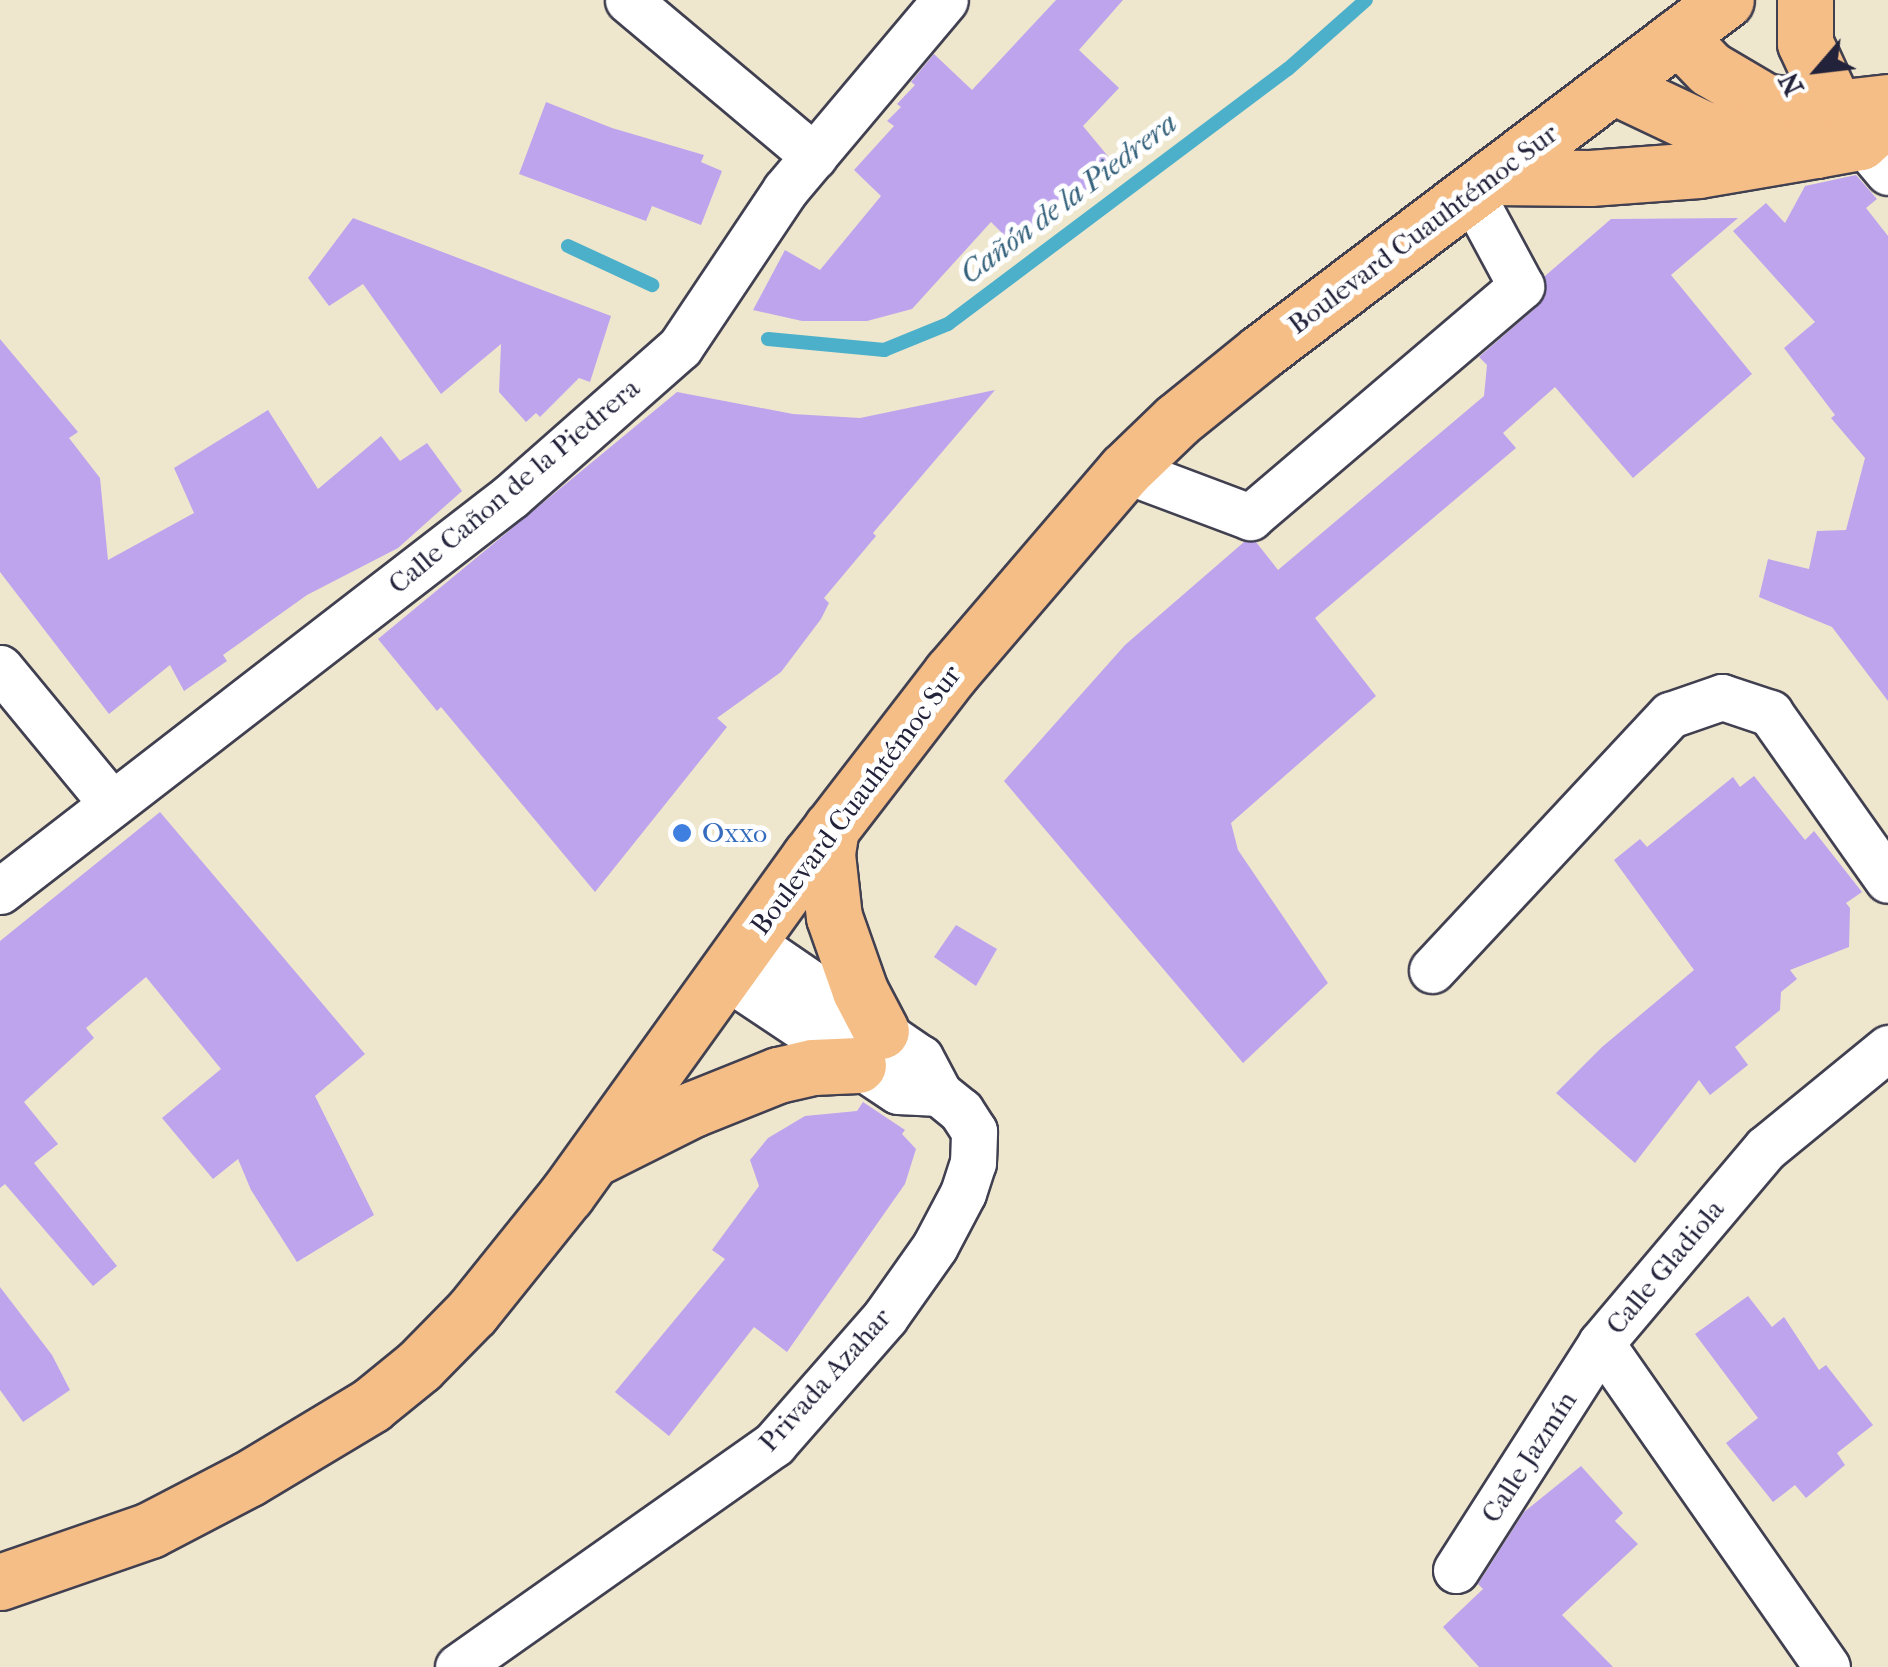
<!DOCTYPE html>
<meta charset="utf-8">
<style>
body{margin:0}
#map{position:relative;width:1888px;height:1667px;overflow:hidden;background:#efe7cd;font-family:"IM FELL French Canon",serif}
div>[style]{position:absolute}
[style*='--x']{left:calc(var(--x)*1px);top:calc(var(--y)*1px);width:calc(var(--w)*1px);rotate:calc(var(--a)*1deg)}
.stream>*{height:14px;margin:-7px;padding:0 7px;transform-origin:7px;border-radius:7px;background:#4cb0cb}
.building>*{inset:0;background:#bea4ed}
.roads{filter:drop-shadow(2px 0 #414051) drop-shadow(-2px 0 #414051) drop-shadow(0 2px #414051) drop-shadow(0 -2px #414051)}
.minor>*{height:45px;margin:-22.5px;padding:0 22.5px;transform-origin:22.5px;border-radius:22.5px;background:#fff}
.major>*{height:55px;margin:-27.5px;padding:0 27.5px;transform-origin:27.5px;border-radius:27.5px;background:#f6be87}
.dots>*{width:28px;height:28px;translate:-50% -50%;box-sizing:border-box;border:5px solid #fff;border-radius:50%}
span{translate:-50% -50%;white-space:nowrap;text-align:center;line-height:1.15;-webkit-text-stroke:10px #fff;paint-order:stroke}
.street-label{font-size:28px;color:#22223b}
.shop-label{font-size:28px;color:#366cbe}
.left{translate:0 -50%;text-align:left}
.water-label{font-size:30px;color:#35627c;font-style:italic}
.north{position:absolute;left:1768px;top:20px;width:100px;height:100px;-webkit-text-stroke:8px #fff;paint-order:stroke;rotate:242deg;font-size:28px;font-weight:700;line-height:40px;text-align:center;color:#22223b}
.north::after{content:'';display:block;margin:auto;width:35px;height:45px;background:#22223b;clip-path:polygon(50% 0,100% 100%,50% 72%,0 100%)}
</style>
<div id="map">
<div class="stream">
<i style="--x:568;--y:246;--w:93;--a:24.9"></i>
<i style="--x:768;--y:339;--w:117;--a:5.4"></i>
<i style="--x:884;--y:350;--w:69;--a:-22.1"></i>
<i style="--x:948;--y:324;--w:425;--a:-36.9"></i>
<i style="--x:1288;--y:69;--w:104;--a:-41.5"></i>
</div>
<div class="building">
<i style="clip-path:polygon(1056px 0,1123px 0,1079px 50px,1119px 88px,1083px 126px,1116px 166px,1016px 247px,991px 222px,912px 309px,867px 321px,802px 321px,753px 310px,785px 250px,820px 270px,881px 196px,854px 170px,894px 126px,887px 121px,901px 107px,897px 104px,915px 85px,911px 82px,934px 54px,972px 90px)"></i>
<i style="clip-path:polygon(546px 102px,612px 128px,704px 155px,701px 162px,722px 171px,701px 225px,652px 206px,646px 221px,519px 174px)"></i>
<i style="clip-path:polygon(1856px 175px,1877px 199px,1866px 208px,1888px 236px,1888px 701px,1832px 627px,1759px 597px,1768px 559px,1809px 569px,1817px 531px,1846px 530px,1865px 458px,1831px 418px,1835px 415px,1784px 348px,1815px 322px,1733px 231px,1766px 203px,1785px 223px,1805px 186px)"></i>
<i style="clip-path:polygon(353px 218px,611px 316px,590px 382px,579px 378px,540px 417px,536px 413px,526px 422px,499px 392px,501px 344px,441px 394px,363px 284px,329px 306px,308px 278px)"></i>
<i style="clip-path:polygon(1738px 218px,1671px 275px,1752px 374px,1633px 478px,1555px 387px,1503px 433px,1516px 448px,1315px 618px,1376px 696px,1231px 823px,1238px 850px,1328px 983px,1243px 1063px,1004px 781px,1125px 645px,1244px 542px,1256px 542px,1278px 570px,1484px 396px,1487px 365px,1479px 357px,1539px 305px,1545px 296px,1545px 276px,1611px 219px)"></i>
<i style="clip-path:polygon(0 339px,78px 432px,69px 438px,100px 478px,108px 560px,194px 513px,174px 468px,268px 410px,318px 489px,381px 436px,400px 461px,427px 443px,462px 491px,398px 548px,307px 595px,223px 655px,227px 661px,184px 691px,170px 665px,109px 714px,0 572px)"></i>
<i style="clip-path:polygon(995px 390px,873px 533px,876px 536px,824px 598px,829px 603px,821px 619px,781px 672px,717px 718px,727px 727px,595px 892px,441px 707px,437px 711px,378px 639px,677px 392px,793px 414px,860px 418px)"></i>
<i style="clip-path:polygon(1754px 776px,1805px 840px,1814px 831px,1862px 892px,1846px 903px,1850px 908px,1849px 947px,1790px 970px,1797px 979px,1781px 992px,1780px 1010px,1735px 1047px,1748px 1065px,1710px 1095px,1699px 1080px,1635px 1163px,1556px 1093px,1602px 1047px,1694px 970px,1614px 860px,1640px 839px,1647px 847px,1733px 777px,1740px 787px)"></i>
<i style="clip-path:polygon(160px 812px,365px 1054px,315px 1096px,374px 1215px,297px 1262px,251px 1190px,238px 1159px,213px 1179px,162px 1118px,221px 1069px,146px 977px,86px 1028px,94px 1038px,24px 1102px,58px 1144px,34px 1163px,117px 1266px,93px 1286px,5px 1184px,0 1188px,0 941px)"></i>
<i style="clip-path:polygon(956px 925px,997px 949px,976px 986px,934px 957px)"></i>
<i style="clip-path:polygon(863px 1102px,905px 1130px,902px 1134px,916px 1149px,905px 1184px,787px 1352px,754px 1327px,669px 1436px,615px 1392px,725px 1259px,712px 1250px,759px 1186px,750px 1160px,768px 1138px,805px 1116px,857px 1111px)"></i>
<i style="clip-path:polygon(0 1287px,52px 1355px,70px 1390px,23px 1422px,0 1390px)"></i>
<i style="clip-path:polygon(1748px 1296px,1772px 1327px,1784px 1317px,1819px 1370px,1826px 1365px,1873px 1425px,1837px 1453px,1845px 1465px,1806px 1498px,1795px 1485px,1773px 1502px,1726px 1443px,1758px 1418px,1695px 1334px)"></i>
<i style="clip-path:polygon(1581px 1466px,1623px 1513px,1615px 1521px,1638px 1544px,1562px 1615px,1613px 1667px,1479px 1667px,1443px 1627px,1483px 1589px,1478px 1584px,1524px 1512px)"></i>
</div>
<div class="roads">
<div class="minor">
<i style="--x:628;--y:0;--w:243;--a:40"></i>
<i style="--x:1841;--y:116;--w:73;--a:50"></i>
<i style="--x:1125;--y:470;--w:134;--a:20.6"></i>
<i style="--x:1250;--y:517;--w:356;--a:-40.4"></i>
<i style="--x:1521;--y:286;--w:106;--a:-118.3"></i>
<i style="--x:0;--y:668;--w:176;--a:50.5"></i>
<i style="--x:0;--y:891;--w:646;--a:-37.7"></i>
<i style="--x:511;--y:496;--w:225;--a:-41.4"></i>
<i style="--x:680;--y:347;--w:189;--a:-56.2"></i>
<i style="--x:785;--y:190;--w:248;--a:-49.9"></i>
<i style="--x:1432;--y:970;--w:349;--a:-47"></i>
<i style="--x:1670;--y:715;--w:55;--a:-19.1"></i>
<i style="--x:1722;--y:697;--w:51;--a:18.4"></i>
<i style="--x:1770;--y:713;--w:204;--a:54.8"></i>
<i style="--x:724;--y:975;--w:209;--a:33.7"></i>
<i style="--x:898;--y:1091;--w:41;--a:2.8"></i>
<i style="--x:1601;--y:1343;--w:395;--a:55.1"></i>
<i style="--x:1456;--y:1570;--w:269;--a:-57.4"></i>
<i style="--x:1601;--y:1343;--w:255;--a:-49.8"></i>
<i style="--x:1766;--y:1148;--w:158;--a:-39.3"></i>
<i style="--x:458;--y:1667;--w:387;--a:-35.2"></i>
<i style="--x:774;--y:1444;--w:169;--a:-48.8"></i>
<i style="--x:885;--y:1317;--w:87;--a:-54.8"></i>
<i style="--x:935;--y:1246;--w:60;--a:-62.2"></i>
<i style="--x:963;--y:1193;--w:32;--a:-72"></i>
<i style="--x:973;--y:1163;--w:32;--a:-88"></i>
<i style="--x:974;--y:1131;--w:24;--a:-123"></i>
<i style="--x:961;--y:1111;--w:28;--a:-141"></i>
<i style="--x:939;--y:1093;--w:40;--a:-118"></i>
<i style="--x:920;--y:1058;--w:207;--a:-145.6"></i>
</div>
<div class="major">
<i style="--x:1805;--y:0;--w:43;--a:90"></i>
<i style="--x:1805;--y:43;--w:72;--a:65.2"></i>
<i style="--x:1678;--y:36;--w:46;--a:45.9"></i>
<i style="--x:1710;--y:69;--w:65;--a:30.5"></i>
<i style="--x:1766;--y:102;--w:69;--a:5"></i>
<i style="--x:1835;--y:108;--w:53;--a:-6.5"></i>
<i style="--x:1613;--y:86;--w:101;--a:25.3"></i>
<i style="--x:1704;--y:129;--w:76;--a:14.4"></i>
<i style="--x:1778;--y:148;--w:38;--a:3"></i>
<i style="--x:1816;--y:150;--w:45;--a:-10.3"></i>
<i style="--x:1860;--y:142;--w:38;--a:-42"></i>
<i style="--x:1492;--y:177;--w:98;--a:0.6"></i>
<i style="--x:1590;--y:178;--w:109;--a:-4.2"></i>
<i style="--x:1699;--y:170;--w:119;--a:-9.7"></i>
<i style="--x:831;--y:828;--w:26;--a:99"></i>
<i style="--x:827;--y:854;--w:63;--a:83.7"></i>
<i style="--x:834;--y:917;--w:78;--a:70.6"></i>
<i style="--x:860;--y:991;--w:45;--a:62.3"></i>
<i style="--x:599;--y:1156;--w:105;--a:-26.6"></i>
<i style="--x:693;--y:1109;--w:92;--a:-21.8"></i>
<i style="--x:778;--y:1075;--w:36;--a:-13"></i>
<i style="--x:813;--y:1067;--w:45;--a:-2.5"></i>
<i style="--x:0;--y:1582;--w:159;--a:-19.1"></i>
<i style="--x:150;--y:1530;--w:110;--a:-27.5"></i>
<i style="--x:248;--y:1479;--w:144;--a:-31"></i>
<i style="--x:371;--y:1405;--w:62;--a:-39.1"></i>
<i style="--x:419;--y:1366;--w:76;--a:-45.5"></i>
<i style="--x:472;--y:1312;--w:151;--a:-51.2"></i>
<i style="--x:567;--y:1194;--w:416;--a:-54.3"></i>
<i style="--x:810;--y:856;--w:231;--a:-52.4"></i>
<i style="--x:951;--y:673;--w:267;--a:-49.4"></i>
<i style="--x:1125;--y:470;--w:72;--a:-43.9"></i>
<i style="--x:1177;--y:420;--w:108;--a:-39"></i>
<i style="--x:1261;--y:352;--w:583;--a:-37.13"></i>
</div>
</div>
<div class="dots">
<i style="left:682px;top:833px;background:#3f7fe0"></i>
</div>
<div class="street-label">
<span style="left:1423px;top:229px;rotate:-37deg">Boulevard Cuauhtémoc Sur</span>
<span style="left:514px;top:486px;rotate:-40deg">Calle Cañon de la Piedrera</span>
<span style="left:856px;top:800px;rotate:-53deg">Boulevard Cuauhtémoc Sur</span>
<span style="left:1665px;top:1267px;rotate:-50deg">Calle Gladiola</span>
<span style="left:825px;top:1380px;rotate:-48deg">Privada Azahar</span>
<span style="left:1529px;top:1457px;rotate:-57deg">Calle Jazmín</span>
</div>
<div class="shop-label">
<span class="left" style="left:702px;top:833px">Oxxo</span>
</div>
<div class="water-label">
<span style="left:1069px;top:199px;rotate:-37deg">Cañón de la Piedrera</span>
</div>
<div class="north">N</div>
</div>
